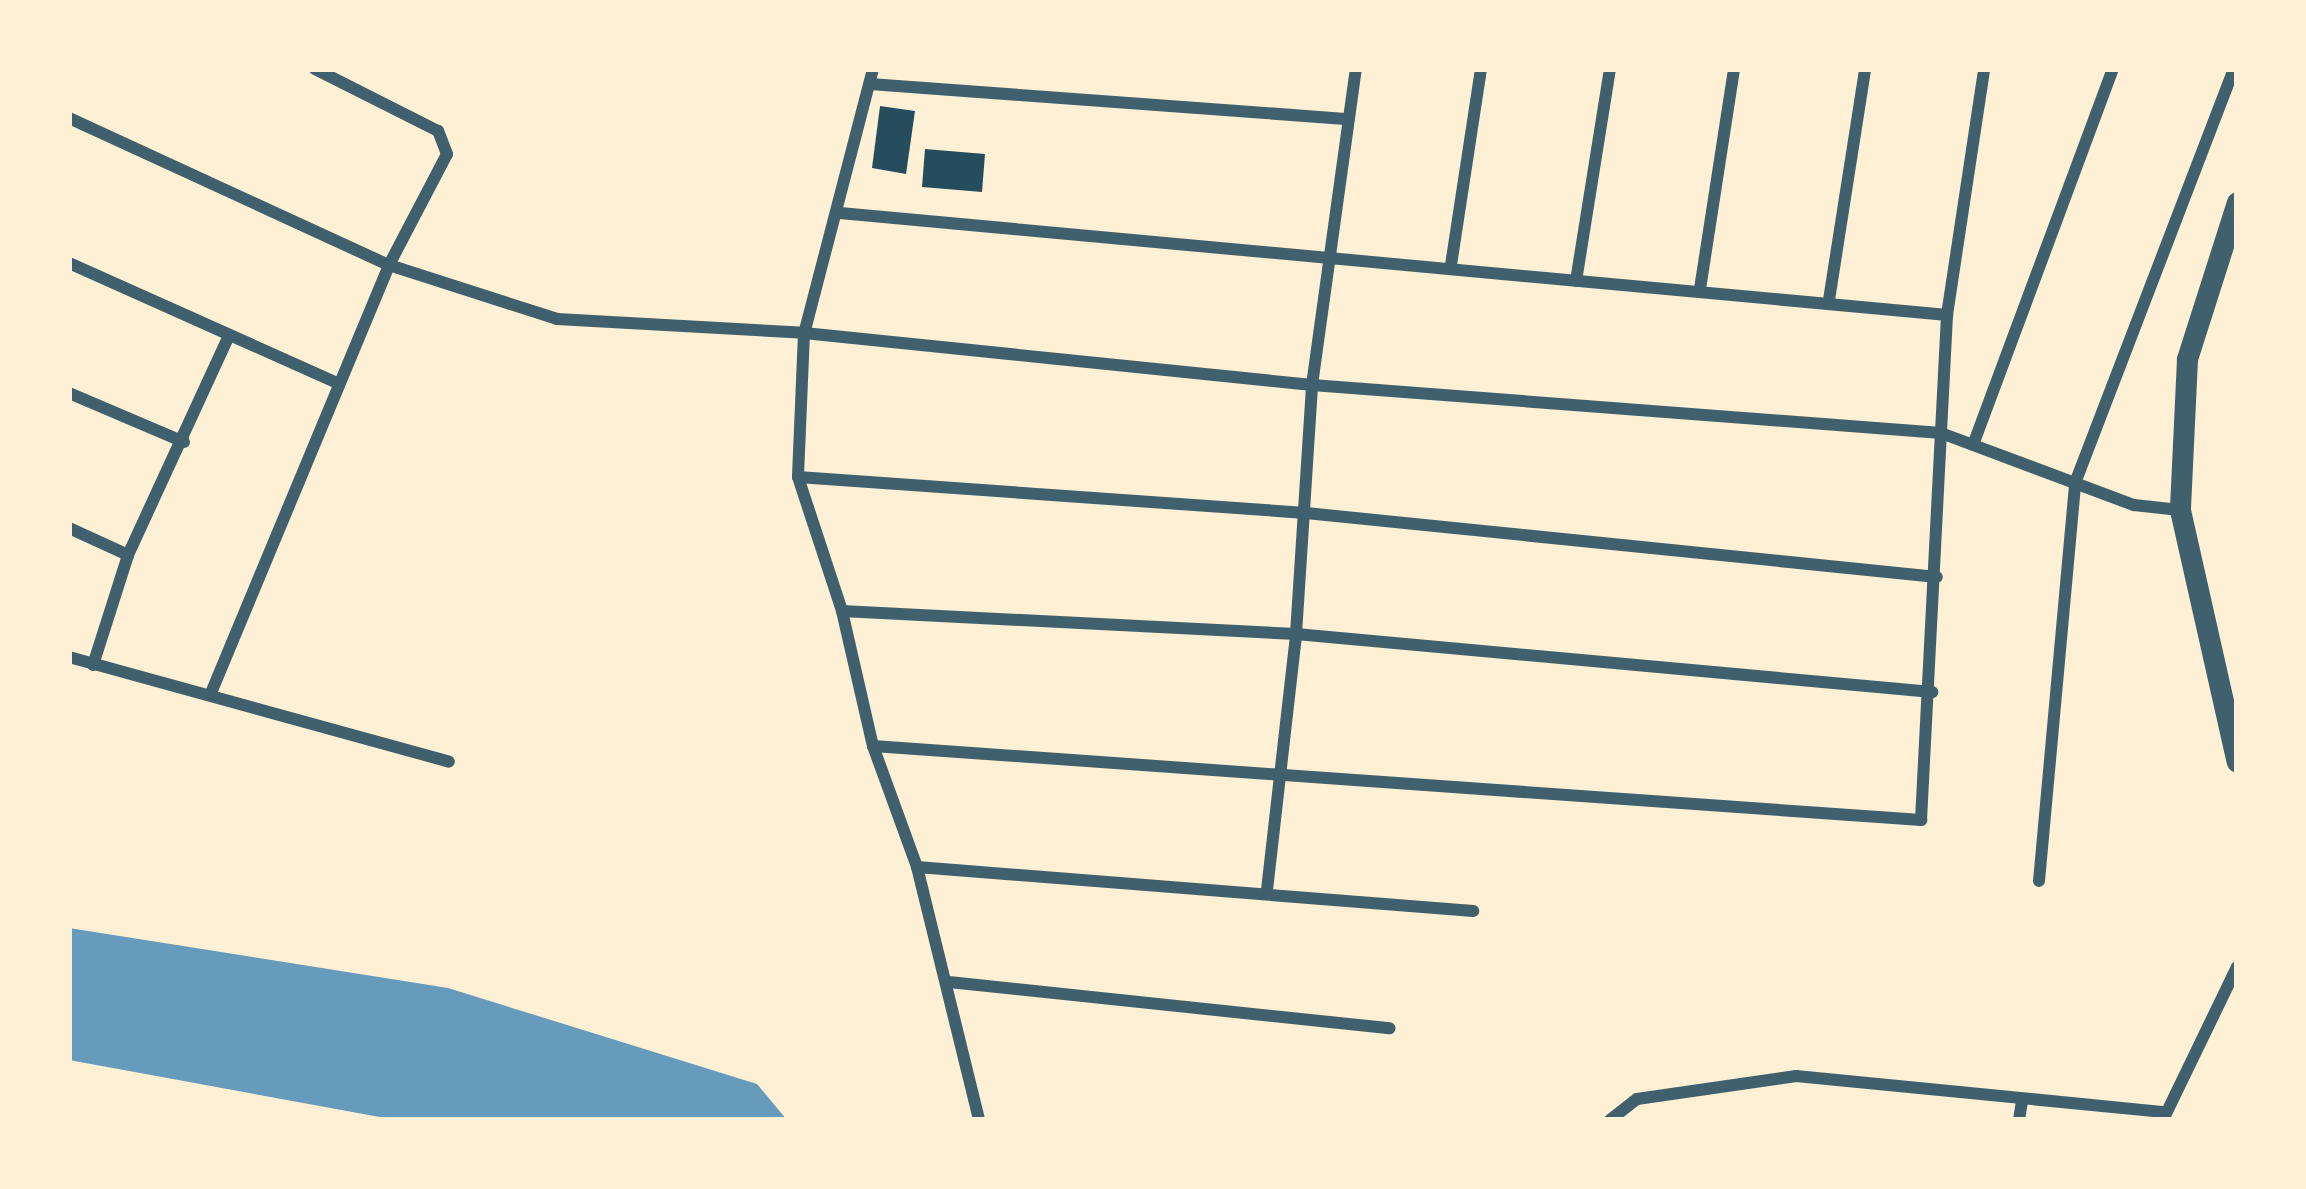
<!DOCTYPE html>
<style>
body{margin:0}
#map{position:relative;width:2306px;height:1189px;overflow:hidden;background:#fdf0d5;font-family:Poppins,sans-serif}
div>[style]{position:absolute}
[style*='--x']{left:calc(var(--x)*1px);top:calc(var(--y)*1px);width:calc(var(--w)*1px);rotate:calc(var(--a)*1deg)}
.water>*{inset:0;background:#669bbc}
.building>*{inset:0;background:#264d5e}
.minor>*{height:12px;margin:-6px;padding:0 6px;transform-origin:6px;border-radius:6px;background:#3f606c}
.tertiary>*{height:21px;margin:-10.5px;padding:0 10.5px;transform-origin:10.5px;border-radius:10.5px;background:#3f606c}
span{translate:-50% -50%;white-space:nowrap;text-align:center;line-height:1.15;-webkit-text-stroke:9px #fdf0d5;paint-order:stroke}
.frame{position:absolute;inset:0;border:72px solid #fdf0d5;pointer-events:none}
</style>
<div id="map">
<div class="water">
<i style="clip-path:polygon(69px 928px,448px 988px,757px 1084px,787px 1120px,396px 1120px,69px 1060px)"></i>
</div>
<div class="building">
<i style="clip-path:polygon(880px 106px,915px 111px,906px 174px,872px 168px)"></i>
<i style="clip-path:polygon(925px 149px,985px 154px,982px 192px,922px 187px)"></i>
</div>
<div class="minor">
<i style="--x:873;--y:69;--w:273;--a:104.6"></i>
<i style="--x:804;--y:333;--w:144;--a:92.4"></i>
<i style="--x:798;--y:477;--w:141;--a:71.8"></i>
<i style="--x:842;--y:611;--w:139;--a:77.1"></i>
<i style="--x:873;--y:746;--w:129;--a:70"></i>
<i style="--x:917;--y:867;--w:260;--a:76.2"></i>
<i style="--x:870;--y:84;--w:480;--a:4.2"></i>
<i style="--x:69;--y:118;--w:352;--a:24.7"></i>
<i style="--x:389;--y:265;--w:176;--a:17.8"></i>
<i style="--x:557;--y:319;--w:247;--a:3.2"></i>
<i style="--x:804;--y:333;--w:511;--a:5.84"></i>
<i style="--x:1312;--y:385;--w:631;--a:4.36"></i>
<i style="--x:1941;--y:433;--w:206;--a:20.5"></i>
<i style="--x:2134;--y:505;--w:46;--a:6.2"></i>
<i style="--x:840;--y:213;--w:1112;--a:5.26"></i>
<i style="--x:69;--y:263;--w:296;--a:24.1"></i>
<i style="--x:1451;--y:265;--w:198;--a:-81.3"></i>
<i style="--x:1576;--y:281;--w:215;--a:-80.9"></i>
<i style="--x:1700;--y:289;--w:223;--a:-81.2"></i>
<i style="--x:1829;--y:300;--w:234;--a:-81.1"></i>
<i style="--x:69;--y:393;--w:125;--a:23.1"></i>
<i style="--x:1973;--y:445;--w:401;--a:-69.6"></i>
<i style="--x:798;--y:477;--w:509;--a:4.05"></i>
<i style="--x:1306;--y:513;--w:634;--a:5.79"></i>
<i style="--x:69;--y:528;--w:65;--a:24.6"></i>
<i style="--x:842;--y:611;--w:455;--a:2.9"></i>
<i style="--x:1296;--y:634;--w:639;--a:5.21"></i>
<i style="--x:69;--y:657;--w:394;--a:15.4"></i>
<i style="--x:93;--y:665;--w:115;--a:-72.3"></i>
<i style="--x:128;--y:555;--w:242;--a:-65.3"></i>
<i style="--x:211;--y:693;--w:464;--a:-67.4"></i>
<i style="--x:389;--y:265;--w:125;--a:-62.4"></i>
<i style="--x:447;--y:154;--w:25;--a:-111"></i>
<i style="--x:438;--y:131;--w:138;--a:-153.2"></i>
<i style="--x:873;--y:746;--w:1051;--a:4.04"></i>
<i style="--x:1921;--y:820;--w:506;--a:-87.05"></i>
<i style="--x:1947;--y:315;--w:249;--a:-81.4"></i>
<i style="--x:917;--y:867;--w:558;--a:4.52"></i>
<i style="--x:2039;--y:881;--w:400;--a:-84.8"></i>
<i style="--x:2075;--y:483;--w:443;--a:-69"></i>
<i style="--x:1267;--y:890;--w:258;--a:-83.5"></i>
<i style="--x:1296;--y:634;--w:250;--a:-86.3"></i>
<i style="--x:1312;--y:385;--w:319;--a:-82.1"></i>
<i style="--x:949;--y:982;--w:443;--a:6"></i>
<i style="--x:1610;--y:1120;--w:34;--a:-38"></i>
<i style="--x:1637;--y:1099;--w:161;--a:-8.2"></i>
<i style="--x:1796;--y:1076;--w:370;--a:5.6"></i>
<i style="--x:2019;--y:1120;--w:19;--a:-81"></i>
<i style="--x:2163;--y:1120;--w:170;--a:-64.2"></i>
</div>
<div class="tertiary">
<i style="--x:2237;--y:202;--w:165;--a:107.7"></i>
<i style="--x:2187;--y:359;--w:151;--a:92.7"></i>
<i style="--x:2180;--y:510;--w:258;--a:77.3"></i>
</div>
<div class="frame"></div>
</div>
